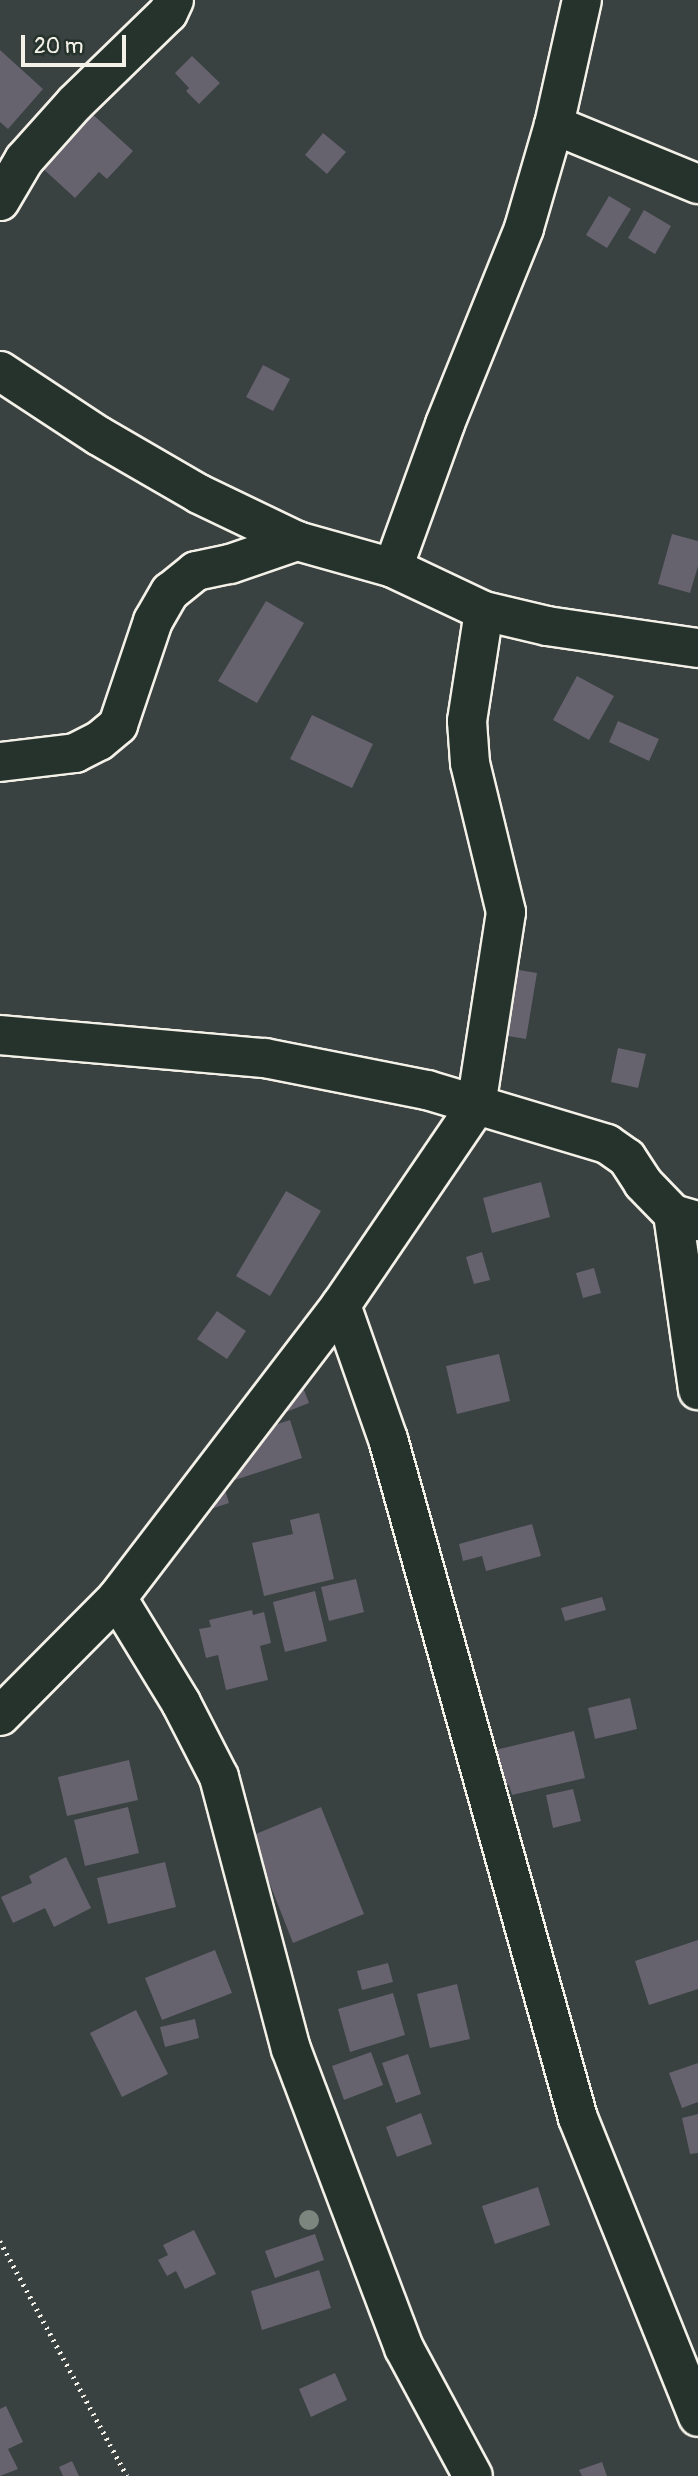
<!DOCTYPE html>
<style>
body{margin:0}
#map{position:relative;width:698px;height:2476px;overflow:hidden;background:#394141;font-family:Pangolin,sans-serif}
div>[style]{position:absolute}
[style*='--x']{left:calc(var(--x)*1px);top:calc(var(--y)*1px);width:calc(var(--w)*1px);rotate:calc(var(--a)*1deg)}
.building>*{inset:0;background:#66636f}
.path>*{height:4.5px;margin-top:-2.25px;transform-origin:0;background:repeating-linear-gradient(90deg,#f4f1e8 0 2px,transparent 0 7px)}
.roads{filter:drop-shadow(2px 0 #f4f1e8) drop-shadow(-2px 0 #f4f1e8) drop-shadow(0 2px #f4f1e8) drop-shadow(0 -2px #f4f1e8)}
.minor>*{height:38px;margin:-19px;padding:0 19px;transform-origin:19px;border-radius:19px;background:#26332d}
.trees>*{width:20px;height:20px;margin:-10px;border-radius:50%;background:#7c867e}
span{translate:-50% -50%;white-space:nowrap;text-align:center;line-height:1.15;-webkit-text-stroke:5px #26332d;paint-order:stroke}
.scale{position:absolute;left:21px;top:35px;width:105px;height:32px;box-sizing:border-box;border:4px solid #f4f1e8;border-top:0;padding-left:9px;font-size:21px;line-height:24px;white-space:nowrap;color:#f4f1e8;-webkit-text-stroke:5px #26332d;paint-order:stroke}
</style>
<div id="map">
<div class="building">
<i style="clip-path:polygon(0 50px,43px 89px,8px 129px,0 122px)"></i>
<i style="clip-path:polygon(192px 56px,220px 83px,199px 104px,186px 91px,189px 88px,175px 73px)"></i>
<i style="clip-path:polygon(89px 111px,133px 151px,107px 179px,99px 172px,75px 198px,39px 165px)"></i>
<i style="clip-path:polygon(323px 133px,346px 152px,327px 174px,305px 155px)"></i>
<i style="clip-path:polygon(609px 196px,631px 209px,607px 248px,586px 235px)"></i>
<i style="clip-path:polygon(644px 210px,671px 226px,655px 254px,628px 238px)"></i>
<i style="clip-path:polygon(263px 365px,290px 379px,273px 411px,246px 397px)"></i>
<i style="clip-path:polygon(672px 534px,698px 541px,698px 566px,690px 593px,658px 584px)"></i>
<i style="clip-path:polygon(266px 601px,304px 623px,257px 703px,218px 681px)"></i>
<i style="clip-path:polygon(577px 676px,614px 696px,589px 740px,553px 720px)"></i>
<i style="clip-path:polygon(312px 715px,373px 744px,352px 788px,290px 759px)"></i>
<i style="clip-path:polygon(618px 721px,659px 739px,649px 761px,609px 742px)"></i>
<i style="clip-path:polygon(506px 968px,537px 973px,526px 1039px,495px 1034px)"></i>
<i style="clip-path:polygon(618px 1048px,646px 1054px,638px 1088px,611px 1082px)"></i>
<i style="clip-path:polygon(541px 1182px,550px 1217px,492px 1233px,483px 1198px)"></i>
<i style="clip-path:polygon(286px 1191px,321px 1211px,270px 1296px,236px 1276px)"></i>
<i style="clip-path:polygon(482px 1252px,490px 1280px,474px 1284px,466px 1257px)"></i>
<i style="clip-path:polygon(594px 1268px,601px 1293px,583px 1298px,576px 1273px)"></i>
<i style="clip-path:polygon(217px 1311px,246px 1331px,227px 1359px,197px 1339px)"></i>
<i style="clip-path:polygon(499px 1354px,510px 1401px,457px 1414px,446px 1366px)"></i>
<i style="clip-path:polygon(294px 1364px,309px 1403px,286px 1412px,270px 1373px)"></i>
<i style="clip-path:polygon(290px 1420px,302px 1458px,235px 1480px,222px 1442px)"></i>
<i style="clip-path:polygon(223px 1483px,229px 1503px,198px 1513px)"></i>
<i style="clip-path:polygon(319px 1513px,334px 1579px,264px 1596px,252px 1543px,293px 1534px,290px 1520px)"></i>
<i style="clip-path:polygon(532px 1524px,541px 1556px,486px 1571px,482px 1556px,463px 1561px,459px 1544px)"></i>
<i style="clip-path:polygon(356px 1579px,364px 1612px,329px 1621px,321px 1587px)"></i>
<i style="clip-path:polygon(315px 1591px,327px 1641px,285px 1652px,273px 1602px)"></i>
<i style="clip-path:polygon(602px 1597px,606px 1610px,565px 1621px,561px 1608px)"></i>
<i style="clip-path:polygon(252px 1610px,253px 1615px,264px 1612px,271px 1643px,260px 1646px,268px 1680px,226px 1690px,218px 1655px,206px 1658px,199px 1629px,211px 1627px,209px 1620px)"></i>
<i style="clip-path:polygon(630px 1698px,637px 1729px,595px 1739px,588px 1708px)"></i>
<i style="clip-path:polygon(574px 1731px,585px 1778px,512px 1795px,509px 1785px,496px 1789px,487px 1752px)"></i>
<i style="clip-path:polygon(129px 1760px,138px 1800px,67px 1816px,58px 1777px)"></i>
<i style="clip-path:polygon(573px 1789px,581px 1821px,553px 1828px,546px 1795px)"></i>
<i style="clip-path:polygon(128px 1807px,139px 1853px,85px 1866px,74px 1820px)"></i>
<i style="clip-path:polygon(321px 1807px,364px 1914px,293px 1943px,251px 1836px)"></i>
<i style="clip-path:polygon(66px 1857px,91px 1908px,54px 1927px,45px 1908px,13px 1923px,1px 1897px,32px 1883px,29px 1876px)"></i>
<i style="clip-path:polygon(165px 1862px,176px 1907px,108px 1924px,97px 1878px)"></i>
<i style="clip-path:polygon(698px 1940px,698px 1989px,649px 2005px,635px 1961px)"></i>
<i style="clip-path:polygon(215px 1950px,232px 1993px,162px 2020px,145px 1978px)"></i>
<i style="clip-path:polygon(388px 1963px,393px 1982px,362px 1990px,357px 1971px)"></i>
<i style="clip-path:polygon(457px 1984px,470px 2039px,430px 2048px,417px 1994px)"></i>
<i style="clip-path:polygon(393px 1993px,405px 2035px,350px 2052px,338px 2009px)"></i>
<i style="clip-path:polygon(136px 2010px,168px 2074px,122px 2097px,90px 2033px)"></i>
<i style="clip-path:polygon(195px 2019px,199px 2038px,165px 2047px,160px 2027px)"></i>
<i style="clip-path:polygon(371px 2052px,383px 2085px,344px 2100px,332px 2066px)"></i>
<i style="clip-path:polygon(408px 2054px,421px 2094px,396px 2103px,382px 2063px)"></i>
<i style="clip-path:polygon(698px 2063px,698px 2102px,682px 2108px,669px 2073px)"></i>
<i style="clip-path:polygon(421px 2113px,432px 2144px,397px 2157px,386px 2127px)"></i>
<i style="clip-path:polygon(698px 2114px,698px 2153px,690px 2154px,682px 2118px)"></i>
<i style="clip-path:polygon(538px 2187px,550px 2225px,495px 2244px,482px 2206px)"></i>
<i style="clip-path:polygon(194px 2230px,216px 2274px,185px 2289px,176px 2271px,167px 2276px,158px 2260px,168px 2255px,163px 2245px)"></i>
<i style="clip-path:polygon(315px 2234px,324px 2260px,275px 2278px,265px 2251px)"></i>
<i style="clip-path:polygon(319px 2270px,331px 2308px,262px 2330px,251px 2291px)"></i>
<i style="clip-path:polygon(335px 2373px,347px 2400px,311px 2417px,299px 2389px)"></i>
<i style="clip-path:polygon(6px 2406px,23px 2442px,8px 2449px,18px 2469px,0 2476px,0 2409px)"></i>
<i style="clip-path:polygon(72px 2461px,79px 2476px,63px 2476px,59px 2467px)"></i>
<i style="clip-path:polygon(602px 2462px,607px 2476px,582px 2476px,579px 2470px)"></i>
</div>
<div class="path">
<i style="--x:0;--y:2241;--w:267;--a:61.6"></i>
</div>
<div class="roads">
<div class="minor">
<i style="--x:554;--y:125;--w:156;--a:22.3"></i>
<i style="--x:0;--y:201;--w:48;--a:-59.7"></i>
<i style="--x:24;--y:160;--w:76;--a:-48.2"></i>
<i style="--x:75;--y:103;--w:129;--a:-44.1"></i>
<i style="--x:168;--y:13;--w:14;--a:-65"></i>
<i style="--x:0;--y:371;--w:118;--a:33.3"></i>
<i style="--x:99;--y:436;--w:116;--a:30.1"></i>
<i style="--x:199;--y:494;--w:109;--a:25.6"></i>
<i style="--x:297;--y:541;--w:100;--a:15.7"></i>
<i style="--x:393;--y:568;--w:101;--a:25.3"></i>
<i style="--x:484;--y:611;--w:65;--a:13.4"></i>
<i style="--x:547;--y:626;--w:153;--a:8.3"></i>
<i style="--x:393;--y:568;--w:153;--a:-70.1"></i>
<i style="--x:445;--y:424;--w:211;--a:-68"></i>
<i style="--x:524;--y:228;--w:107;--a:-73.8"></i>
<i style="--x:554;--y:125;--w:128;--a:-77.4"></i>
<i style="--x:0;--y:762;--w:76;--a:-6.8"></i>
<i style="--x:75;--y:753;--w:27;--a:-27"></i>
<i style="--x:99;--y:741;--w:25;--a:-40"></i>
<i style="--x:118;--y:725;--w:110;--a:-71.4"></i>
<i style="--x:153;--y:621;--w:34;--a:-60"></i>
<i style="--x:170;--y:592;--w:33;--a:-39"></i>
<i style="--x:196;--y:571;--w:35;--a:-12"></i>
<i style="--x:230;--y:564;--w:71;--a:-18.9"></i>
<i style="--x:0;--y:1035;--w:266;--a:5"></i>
<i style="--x:265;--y:1058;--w:165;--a:11.2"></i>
<i style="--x:427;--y:1090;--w:188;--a:16.7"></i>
<i style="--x:607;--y:1144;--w:24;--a:35"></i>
<i style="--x:627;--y:1158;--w:30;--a:57"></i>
<i style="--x:643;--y:1183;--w:43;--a:45.9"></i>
<i style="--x:673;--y:1214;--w:26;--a:16"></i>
<i style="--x:673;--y:1214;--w:178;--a:81.9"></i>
<i style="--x:341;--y:1305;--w:142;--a:70.7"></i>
<i style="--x:388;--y:1439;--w:705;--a:74.37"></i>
<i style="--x:578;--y:2118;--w:322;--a:68.1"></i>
<i style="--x:117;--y:1598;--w:123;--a:58.6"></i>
<i style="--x:181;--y:1703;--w:83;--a:62.8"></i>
<i style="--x:219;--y:1777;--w:281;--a:75.2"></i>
<i style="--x:291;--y:2049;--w:320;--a:69.3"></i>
<i style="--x:404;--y:2348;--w:145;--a:61.7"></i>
<i style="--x:0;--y:1716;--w:166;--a:-45.2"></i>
<i style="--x:117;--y:1598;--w:369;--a:-52.6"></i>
<i style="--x:341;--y:1305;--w:240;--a:-55.8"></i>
<i style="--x:476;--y:1106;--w:196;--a:-81.2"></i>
<i style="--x:506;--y:912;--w:153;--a:-103.6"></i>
<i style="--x:470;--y:763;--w:42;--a:-94.1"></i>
<i style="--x:467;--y:721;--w:111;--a:-81.2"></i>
</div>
</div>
<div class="trees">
<i style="left:309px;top:2220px"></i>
</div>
<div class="scale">20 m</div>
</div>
